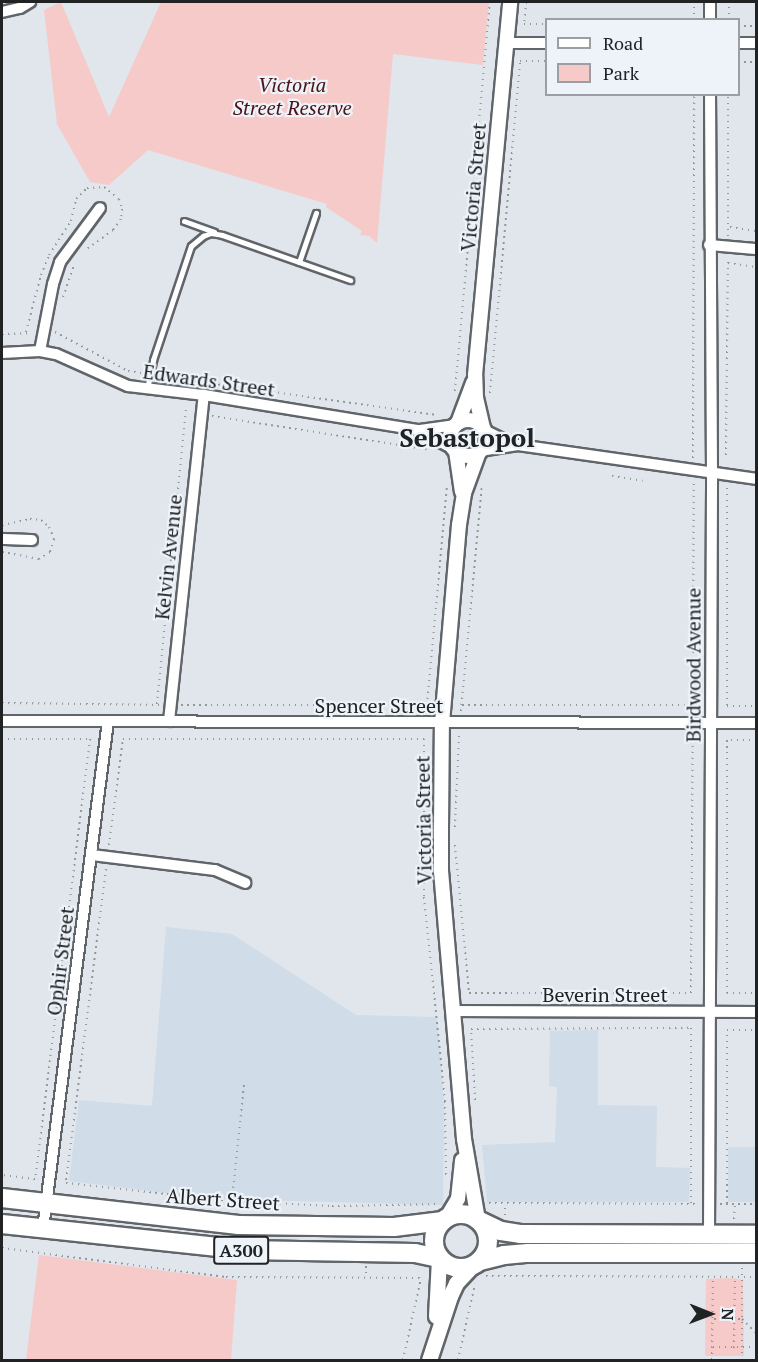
<!DOCTYPE html>
<style>
body{margin:0}
#map{position:relative;width:758px;height:1362px;overflow:hidden;background:#e0e6eb;font-family:"PT Serif",serif}
div>[style]{position:absolute}
[style*='--x']{left:calc(var(--x)*1px);top:calc(var(--y)*1px);width:calc(var(--w)*1px);rotate:calc(var(--a)*1deg)}
.built>*{inset:0;background:#d0dce7}
.green>*{inset:0;background:#f6cac9}
.path>*{height:2px;margin-top:-1px;transform-origin:0;background:repeating-linear-gradient(90deg,#93979b 0 1.5px,transparent 0 6px)}
.roads{filter:drop-shadow(2px 0 #60656a) drop-shadow(-2px 0 #60656a) drop-shadow(0 2px #60656a) drop-shadow(0 -2px #60656a)}
.service>*{height:5px;margin:-2.5px;padding:0 2.5px;transform-origin:2.5px;border-radius:2.5px;background:#fff}
.minor>*{height:10px;margin:-5px;padding:0 5px;transform-origin:5px;border-radius:5px;background:#fff}
.tertiary>*{height:14px;margin:-7px;padding:0 7px;transform-origin:7px;border-radius:7px;background:#fff}
.tertiary>.ring{margin:-7px;padding:0;box-sizing:content-box;background:none;border:14px solid #fff;border-radius:50%}
.secondary>*{height:15px;margin:-7.5px;padding:0 7.5px;transform-origin:7.5px;border-radius:7.5px;background:#fff}
.trunk>*{height:18px;margin:-9px;padding:0 9px;transform-origin:9px;border-radius:9px;background:#fff}
.trunk>.ring{margin:-9px;padding:0;box-sizing:content-box;background:none;border:18px solid #fff;border-radius:50%}
span{translate:-50% -50%;white-space:nowrap;text-align:center;line-height:1.15;-webkit-text-stroke:4.5px #edf3f9;paint-order:stroke}
.shield-label span{padding:2px 4px;background:#edf3f9;border:2px solid;border-radius:4px;-webkit-text-stroke-width:0}
.shield-label{font-size:18px;color:#202224;font-weight:700}
.park-label{font-size:20px;color:#4b1418;font-style:italic}
.street-label{font-size:20px;color:#202224}
.district-label{font-size:26px;color:#202224;font-weight:700}
.frame{position:absolute;inset:0;border:3px solid #202224;pointer-events:none}
.legend{position:absolute;left:545px;top:18px;width:195px;height:78px;box-sizing:border-box;background:#edf3f9;border:2px solid #9b9fa4;margin:0;padding:8px 10px;list-style:none;font-size:18px;color:#202224}
.legend li{display:flex;align-items:center;gap:12px;height:30px}
.legend b{width:30px;border:2px solid #9b9fa4}
.north{position:absolute;left:680px;top:1284px;width:60px;height:60px;-webkit-text-stroke:4px #edf3f9;paint-order:stroke;rotate:91deg;font-size:16px;font-weight:700;line-height:24px;text-align:center;color:#202224}
.north::after{content:'';display:block;margin:auto;width:21px;height:27px;background:#202224;clip-path:polygon(50% 0,100% 100%,50% 72%,0 100%)}
</style>
<div id="map">
<div class="built">
<i style="clip-path:polygon(166px 927px,232px 934px,356px 1015px,437px 1017px,444px 1104px,443px 1205px,213px 1199px,69px 1181px,79px 1100px,152px 1106px)"></i>
<i style="clip-path:polygon(598px 1030px,598px 1105px,657px 1106px,656px 1167px,690px 1168px,689px 1202px,487px 1202px,482px 1145px,555px 1142px,557px 1087px,549px 1086px,550px 1031px)"></i>
<i style="clip-path:polygon(728px 1147px,756px 1147px,756px 1202px,728px 1202px)"></i>
</div>
<div class="green">
<i style="clip-path:polygon(61px 2px,109px 117px,161px 2px,489px 2px,483px 65px,393px 54px,377px 243px,369px 236px,360px 235px,362px 231px,326px 207px,327px 204px,148px 150px,109px 185px,90px 182px,57px 124px,44px 10px)"></i>
<i style="clip-path:polygon(39px 1255px,237px 1280px,231px 1360px,26px 1360px)"></i>
<i style="clip-path:polygon(733px 1278px,743px 1280px,744px 1356px,705px 1356px,706px 1279px)"></i>
</div>
<div class="path">
<i style="--x:526;--y:2;--w:22;--a:95"></i>
<i style="--x:524;--y:24;--w:22;--a:0"></i>
<i style="--x:694;--y:20;--w:18;--a:-90"></i>
<i style="--x:729;--y:20;--w:18;--a:-90"></i>
<i style="--x:738;--y:26;--w:18;--a:0"></i>
<i style="--x:738;--y:62;--w:18;--a:0"></i>
<i style="--x:730;--y:227;--w:26;--a:9"></i>
<i style="--x:728;--y:236;--w:142;--a:-90"></i>
<i style="--x:728;--y:263;--w:28;--a:8"></i>
<i style="--x:63;--y:297;--w:36;--a:-71"></i>
<i style="--x:26;--y:332;--w:59;--a:-75.3"></i>
<i style="--x:41;--y:275;--w:22;--a:-68"></i>
<i style="--x:49;--y:255;--w:40;--a:-57.1"></i>
<i style="--x:71;--y:221;--w:23;--a:-77"></i>
<i style="--x:76;--y:199;--w:16;--a:-45"></i>
<i style="--x:87;--y:188;--w:17;--a:-3"></i>
<i style="--x:104;--y:187;--w:19;--a:39"></i>
<i style="--x:119;--y:199;--w:10;--a:73"></i>
<i style="--x:122;--y:209;--w:10;--a:96"></i>
<i style="--x:121;--y:219;--w:14;--a:126"></i>
<i style="--x:113;--y:230;--w:36;--a:144"></i>
<i style="--x:55;--y:332;--w:83;--a:28.1"></i>
<i style="--x:128;--y:371;--w:13;--a:9"></i>
<i style="--x:2;--y:334;--w:30;--a:-2"></i>
<i style="--x:159;--y:376;--w:279;--a:8"></i>
<i style="--x:455;--y:391;--w:391;--a:-84.9"></i>
<i style="--x:490;--y:393;--w:333;--a:-84.8"></i>
<i style="--x:520;--y:61;--w:26;--a:0"></i>
<i style="--x:212;--y:416;--w:217;--a:8.8"></i>
<i style="--x:726;--y:455;--w:198;--a:-89.4"></i>
<i style="--x:693;--y:458;--w:364;--a:-89.8"></i>
<i style="--x:612;--y:476;--w:31;--a:9"></i>
<i style="--x:727;--y:488;--w:218;--a:90"></i>
<i style="--x:727;--y:706;--w:29;--a:0"></i>
<i style="--x:2;--y:525;--w:29;--a:-12"></i>
<i style="--x:30;--y:519;--w:11;--a:5"></i>
<i style="--x:41;--y:520;--w:11;--a:41"></i>
<i style="--x:49;--y:527;--w:13;--a:67"></i>
<i style="--x:54;--y:539;--w:14;--a:107"></i>
<i style="--x:50;--y:552;--w:13;--a:148"></i>
<i style="--x:39;--y:559;--w:38;--a:-169"></i>
<i style="--x:2;--y:703;--w:159;--a:0.7"></i>
<i style="--x:157;--y:704;--w:298;--a:-84.4"></i>
<i style="--x:181;--y:705;--w:246;--a:0"></i>
<i style="--x:427;--y:705;--w:219;--a:-84.8"></i>
<i style="--x:462;--y:705;--w:231;--a:0"></i>
<i style="--x:461;--y:711;--w:226;--a:-84.7"></i>
<i style="--x:693;--y:713;--w:232;--a:-89.8"></i>
<i style="--x:2;--y:739;--w:88;--a:0"></i>
<i style="--x:90;--y:739;--w:443;--a:97.1"></i>
<i style="--x:35;--y:1179;--w:33;--a:-173"></i>
<i style="--x:756;--y:740;--w:29;--a:180"></i>
<i style="--x:727;--y:740;--w:253;--a:90"></i>
<i style="--x:727;--y:993;--w:29;--a:0"></i>
<i style="--x:455;--y:827;--w:93;--a:-87.5"></i>
<i style="--x:109;--y:845;--w:107;--a:-82.5"></i>
<i style="--x:123;--y:739;--w:301;--a:0"></i>
<i style="--x:424;--y:739;--w:158;--a:90"></i>
<i style="--x:424;--y:897;--w:205;--a:84.1"></i>
<i style="--x:445;--y:1101;--w:75;--a:89.2"></i>
<i style="--x:455;--y:845;--w:149;--a:84.6"></i>
<i style="--x:469;--y:993;--w:222;--a:0"></i>
<i style="--x:691;--y:993;--w:260;--a:-89.6"></i>
<i style="--x:106;--y:869;--w:317;--a:97.3"></i>
<i style="--x:66;--y:1183;--w:167;--a:6.2"></i>
<i style="--x:232;--y:1201;--w:100;--a:2.9"></i>
<i style="--x:332;--y:1206;--w:107;--a:-1.1"></i>
<i style="--x:475;--y:1100;--w:71;--a:-93.2"></i>
<i style="--x:471;--y:1029;--w:220;--a:-0.3"></i>
<i style="--x:691;--y:1028;--w:176;--a:90"></i>
<i style="--x:232;--y:1200;--w:117;--a:-84.1"></i>
<i style="--x:489;--y:1203;--w:208;--a:0.3"></i>
<i style="--x:720;--y:1204;--w:36;--a:0"></i>
<i style="--x:727;--y:1204;--w:174;--a:-90"></i>
<i style="--x:727;--y:1030;--w:29;--a:0"></i>
<i style="--x:505;--y:1215;--w:12;--a:-90"></i>
<i style="--x:734;--y:1219;--w:15;--a:-86"></i>
<i style="--x:2;--y:1248;--w:226;--a:7.4"></i>
<i style="--x:226;--y:1277;--w:198;--a:0.3"></i>
<i style="--x:366;--y:1266;--w:11;--a:90"></i>
<i style="--x:742;--y:1268;--w:87;--a:90"></i>
<i style="--x:486;--y:1276;--w:270;--a:0.2"></i>
<i style="--x:714;--y:1319;--w:28;--a:0"></i>
<i style="--x:742;--y:1319;--w:20;--a:45"></i>
<i style="--x:713;--y:1347;--w:43;--a:0"></i>
<i style="--x:734;--y:1348;--w:71;--a:-89.2"></i>
<i style="--x:403;--y:1360;--w:84;--a:-77.6"></i>
<i style="--x:458;--y:1360;--w:78;--a:-77.4"></i>
<i style="--x:712;--y:1360;--w:83;--a:-89.3"></i>
</div>
<div class="roads">
<div class="service">
<i style="--x:184;--y:221;--w:32;--a:20"></i>
<i style="--x:299;--y:262;--w:52;--a:-70.9"></i>
<i style="--x:147;--y:389;--w:30;--a:-78"></i>
<i style="--x:153;--y:360;--w:120;--a:-71.6"></i>
<i style="--x:191;--y:246;--w:16;--a:-40"></i>
<i style="--x:203;--y:236;--w:9;--a:-21"></i>
<i style="--x:211;--y:233;--w:11;--a:10"></i>
<i style="--x:222;--y:235;--w:136;--a:19.4"></i>
</div>
<div class="minor">
<i style="--x:2;--y:12;--w:18;--a:-13"></i>
<i style="--x:20;--y:8;--w:12;--a:-31"></i>
<i style="--x:710;--y:20;--w:18;--a:-90"></i>
<i style="--x:506;--y:43;--w:40;--a:0"></i>
<i style="--x:738;--y:43;--w:18;--a:0"></i>
<i style="--x:709;--y:245;--w:47;--a:4.9"></i>
<i style="--x:40;--y:351;--w:68;--a:-79"></i>
<i style="--x:53;--y:284;--w:23;--a:-72"></i>
<i style="--x:60;--y:262;--w:67;--a:-53.5"></i>
<i style="--x:2;--y:353;--w:38;--a:-3"></i>
<i style="--x:40;--y:351;--w:16;--a:11"></i>
<i style="--x:56;--y:354;--w:79;--a:24"></i>
<i style="--x:128;--y:386;--w:77;--a:6.8"></i>
<i style="--x:204;--y:395;--w:216;--a:9.3"></i>
<i style="--x:417;--y:430;--w:42;--a:27.2"></i>
<i style="--x:420;--y:430;--w:36;--a:-8"></i>
<i style="--x:484;--y:430;--w:32;--a:26"></i>
<i style="--x:480;--y:451;--w:38;--a:-9"></i>
<i style="--x:518;--y:445;--w:240;--a:8.1"></i>
<i style="--x:2;--y:539;--w:30;--a:2"></i>
<i style="--x:2;--y:721;--w:754;--a:0.15"></i>
<i style="--x:169;--y:721;--w:328;--a:-83.9"></i>
<i style="--x:92;--y:855;--w:124;--a:7"></i>
<i style="--x:215;--y:870;--w:33;--a:23"></i>
<i style="--x:453;--y:1011;--w:303;--a:0.2"></i>
<i style="--x:43;--y:1229;--w:512;--a:-82.71"></i>
<i style="--x:709;--y:1235;--w:763;--a:-89.77"></i>
<i style="--x:712;--y:472;--w:378;--a:-90.3"></i>
</div>
<div class="tertiary">
<i class="ring" style="left:450px;top:420px;width:22px;height:22px"></i>
<i style="--x:458;--y:423;--w:43;--a:-69.4"></i>
<i style="--x:483;--y:428;--w:31;--a:-103"></i>
<i style="--x:476;--y:398;--w:23;--a:-92"></i>
<i style="--x:475;--y:375;--w:375;--a:-84.6"></i>
<i style="--x:456;--y:451;--w:41;--a:81.7"></i>
<i style="--x:447;--y:1217;--w:21;--a:-59"></i>
<i style="--x:458;--y:1199;--w:39;--a:-84"></i>
<i style="--x:478;--y:1220;--w:82;--a:-99.8"></i>
<i style="--x:464;--y:1139;--w:268;--a:-94.9"></i>
<i style="--x:441;--y:872;--w:44;--a:-90"></i>
<i style="--x:441;--y:828;--w:105;--a:-89.5"></i>
<i style="--x:442;--y:723;--w:199;--a:-85.1"></i>
<i style="--x:459;--y:525;--w:32;--a:-81"></i>
<i style="--x:464;--y:493;--w:44;--a:-69.9"></i>
</div>
<div class="secondary">
<i style="--x:436;--y:1316;--w:58;--a:-87"></i>
<i style="--x:429;--y:1360;--w:67;--a:-71.8"></i>
<i style="--x:450;--y:1296;--w:14;--a:-65"></i>
<i style="--x:456;--y:1283;--w:21;--a:-47"></i>
</div>
<div class="trunk">
<i style="--x:2;--y:1198;--w:238;--a:6.5"></i>
<i style="--x:238;--y:1225;--w:156;--a:0.7"></i>
<i style="--x:394;--y:1227;--w:49;--a:-7"></i>
<i class="ring" style="left:434px;top:1214px;width:36px;height:36px"></i>
<i style="--x:478;--y:1220;--w:25;--a:26"></i>
<i style="--x:501;--y:1231;--w:19;--a:9"></i>
<i style="--x:520;--y:1234;--w:236;--a:0.2"></i>
<i style="--x:2;--y:1224;--w:243;--a:6.1"></i>
<i style="--x:244;--y:1250;--w:171;--a:1"></i>
<i style="--x:415;--y:1253;--w:25;--a:12"></i>
<i style="--x:480;--y:1261;--w:25;--a:-14"></i>
<i style="--x:504;--y:1255;--w:24;--a:-5"></i>
<i style="--x:528;--y:1253;--w:228;--a:0"></i>
</div>
</div>
<div class="shield-label">
<span style="left:241px;top:1250px">A300</span>
</div>
<div class="park-label">
<span style="left:292px;top:96px">Victoria<br>Street Reserve</span>
</div>
<div class="street-label">
<span style="left:473px;top:187px;rotate:-85deg">Victoria Street</span>
<span style="left:209px;top:380px;rotate:8deg">Edwards Street</span>
<span style="left:168px;top:557px;rotate:-84deg">Kelvin Avenue</span>
<span style="left:693px;top:665px;rotate:-90deg">Birdwood Avenue</span>
<span style="left:379px;top:705px">Spencer Street</span>
<span style="left:423px;top:820px;rotate:-91deg">Victoria Street</span>
<span style="left:60px;top:961px;rotate:-83deg">Ophir Street</span>
<span style="left:605px;top:994px">Beverin Street</span>
<span style="left:223px;top:1199px;rotate:4deg">Albert Street</span>
</div>
<div class="district-label">
<span style="left:467px;top:438px">Sebastopol</span>
</div>
<div class="frame"></div>
<ul class="legend">
<li><b style="height:8px;background:#fff"></b>Road</li>
<li><b style="height:16px;background:#f6cac9"></b>Park</li>
</ul>
<div class="north">N</div>
</div>
